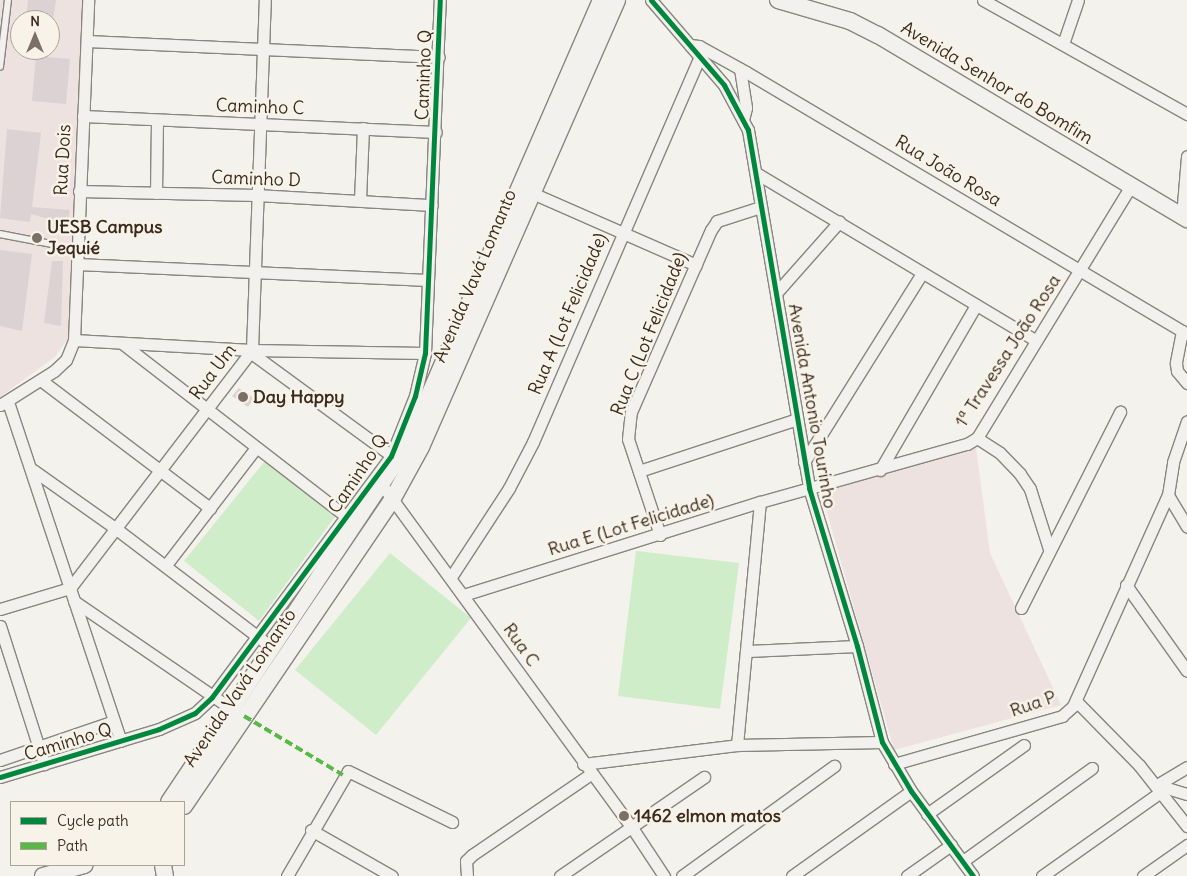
<!DOCTYPE html>
<meta charset="utf-8">
<style>
body{margin:0}
#map{position:relative;width:1187px;height:876px;overflow:hidden;background:#f4f2ec;font-family:Delius,sans-serif}
div>[style]{position:absolute}
[style*='--x']{left:calc(var(--x)*1px);top:calc(var(--y)*1px);width:calc(var(--w)*1px);rotate:calc(var(--a)*1deg)}
.built>*{inset:0;background:#ede2df}
.green>*{inset:0;background:#d0edc9}
.building>*{inset:0;background:#dcd2d3}
.roads{filter:drop-shadow(1px 0 #898580) drop-shadow(-1px 0 #898580) drop-shadow(0 1px #898580) drop-shadow(0 -1px #898580)}
.lane>*{height:5.5px;margin:-2.75px;padding:0 2.75px;transform-origin:2.75px;border-radius:2.75px;background:#f2f1ed}
.street>*{height:11px;margin:-5.5px;padding:0 5.5px;transform-origin:5.5px;border-radius:5.5px;background:#f2f1ed}
.secondary>*{height:16px;margin:-8px;padding:0 8px;transform-origin:8px;border-radius:8px;background:#f2f1ed}
.quiet>*{height:4px;margin-top:-2px;transform-origin:0;background:repeating-linear-gradient(90deg,#58b947 0 8px,transparent 0 12px)}
.cycleway>*{height:5px;margin:-2.5px;padding:0 2.5px;transform-origin:2.5px;border-radius:2.5px;background:#00873e}
.dots>*{width:14px;height:14px;translate:-50% -50%;box-sizing:border-box;border:2px solid #f7f3e8;border-radius:50%}
span{translate:-50% -50%;white-space:nowrap;text-align:center;line-height:1.15;-webkit-text-stroke:5px #f7f3e8;paint-order:stroke}
.street-label{font-size:18px;color:#3b2a1e}
.poi-label{font-size:18px;color:#3b2a1e;font-weight:700}
.left{translate:0 -50%;text-align:left}
.legend{position:absolute;left:10px;top:801px;width:175px;height:65px;box-sizing:border-box;background:#f7f3e8;border:1px solid #aca397;margin:0;padding:6px 9px;list-style:none;font-size:15px;color:#3b2a1e}
.legend li{display:flex;align-items:center;gap:10px;height:25px}
.legend b{width:25px;border:1px solid #aca397}
.north{position:absolute;left:10px;top:10px;width:50px;height:50px;box-sizing:border-box;background:#f7f3e8;border:1px solid #aca397;border-radius:50%;rotate:0deg;font-size:14px;font-weight:700;line-height:20px;text-align:center;color:#3b2a1e}
.north::after{content:'';display:block;margin:auto;width:18px;height:22px;background:#7c7066;clip-path:polygon(50% 0,100% 100%,50% 72%,0 100%)}
</style>
<div id="map">
<div class="built">
<i style="clip-path:polygon(evenodd,0 0,85px 0,72px 333px,55px 357px,0 397px,0 0,20px 20px,50px 20px,50px 50px,20px 50px,20px 20px)"></i>
<i style="clip-path:polygon(976px 448px,990px 553px,1061px 705px,894px 750px,821px 491px)"></i>
</div>
<div class="green">
<i style="clip-path:polygon(265px 461px,337px 514px,259px 621px,184px 561px)"></i>
<i style="clip-path:polygon(636px 551px,739px 563px,720px 709px,618px 696px)"></i>
<i style="clip-path:polygon(390px 553px,471px 618px,376px 735px,295px 670px)"></i>
</div>
<div class="building">
<i style="clip-path:polygon(28px 0,56px 0,53px 20px,26px 20px)"></i>
<i style="clip-path:polygon(36px 56px,70px 59px,66px 104px,32px 101px)"></i>
<i style="clip-path:polygon(7px 129px,41px 133px,32px 207px,70px 210px,66px 233px,47px 227px,48px 219px,31px 214px,30px 222px,0 218px)"></i>
<i style="clip-path:polygon(0 250px,32px 254px,22px 331px,0 326px)"></i>
<i style="clip-path:polygon(52px 261px,63px 261px,61px 326px,44px 323px)"></i>
<i style="clip-path:polygon(239px 388px,254px 398px,248px 407px,232px 396px)"></i>
</div>
<div class="roads">
<div class="lane">
<i style="--x:0;--y:67;--w:67;--a:-83.2"></i>
<i style="--x:0;--y:234;--w:53;--a:10.9"></i>
</div>
<div class="street">
<i style="--x:651;--y:0;--w:112;--a:49.3"></i>
<i style="--x:724;--y:85;--w:51;--a:61.9"></i>
<i style="--x:748;--y:130;--w:363;--a:80.3"></i>
<i style="--x:809;--y:488;--w:165;--a:73.1"></i>
<i style="--x:857;--y:646;--w:99;--a:75.4"></i>
<i style="--x:882;--y:742;--w:57;--a:59.4"></i>
<i style="--x:911;--y:791;--w:105;--a:53.9"></i>
<i style="--x:983;--y:0;--w:234;--a:29.2"></i>
<i style="--x:87;--y:41;--w:352;--a:2.6"></i>
<i style="--x:1063;--y:44;--w:46;--a:-71.2"></i>
<i style="--x:690;--y:45;--w:9;--a:6"></i>
<i style="--x:699;--y:46;--w:54;--a:29"></i>
<i style="--x:746;--y:72;--w:513;--a:30.71"></i>
<i style="--x:740;--y:69;--w:39;--a:81"></i>
<i style="--x:746;--y:108;--w:12;--a:104"></i>
<i style="--x:83;--y:116;--w:353;--a:2.6"></i>
<i style="--x:756;--y:173;--w:325;--a:30.9"></i>
<i style="--x:79;--y:191;--w:177;--a:1.3"></i>
<i style="--x:256;--y:195;--w:176;--a:3.3"></i>
<i style="--x:156;--y:193;--w:73;--a:-89.2"></i>
<i style="--x:532;--y:193;--w:179;--a:23.7"></i>
<i style="--x:360;--y:200;--w:72;--a:-87.6"></i>
<i style="--x:1182;--y:216;--w:60;--a:-85.2"></i>
<i style="--x:77;--y:264;--w:351;--a:2.6"></i>
<i style="--x:777;--y:292;--w:94;--a:-48.5"></i>
<i style="--x:1182;--y:331;--w:33;--a:101"></i>
<i style="--x:1176;--y:363;--w:8;--a:83"></i>
<i style="--x:1177;--y:371;--w:16;--a:50"></i>
<i style="--x:74;--y:340;--w:178;--a:3.2"></i>
<i style="--x:252;--y:350;--w:173;--a:1"></i>
<i style="--x:123;--y:344;--w:289;--a:37.7"></i>
<i style="--x:250;--y:352;--w:181;--a:36.2"></i>
<i style="--x:42;--y:381;--w:211;--a:37.1"></i>
<i style="--x:8;--y:402;--w:357;--a:71.6"></i>
<i style="--x:0;--y:405;--w:64;--a:-32.2"></i>
<i style="--x:54;--y:371;--w:16;--a:-43"></i>
<i style="--x:66;--y:360;--w:22;--a:-68"></i>
<i style="--x:74;--y:340;--w:340;--a:-87.6"></i>
<i style="--x:977;--y:438;--w:27;--a:33"></i>
<i style="--x:1000;--y:453;--w:29;--a:46"></i>
<i style="--x:1020;--y:474;--w:18;--a:56"></i>
<i style="--x:1030;--y:489;--w:63;--a:72.4"></i>
<i style="--x:804;--y:462;--w:223;--a:-58"></i>
<i style="--x:33;--y:470;--w:100;--a:35.3"></i>
<i style="--x:115;--y:528;--w:195;--a:37.3"></i>
<i style="--x:880;--y:470;--w:191;--a:-59.8"></i>
<i style="--x:639;--y:471;--w:166;--a:-18.2"></i>
<i style="--x:382;--y:485;--w:422;--a:53.9"></i>
<i style="--x:631;--y:826;--w:60;--a:56.6"></i>
<i style="--x:1168;--y:495;--w:37;--a:59"></i>
<i style="--x:660;--y:535;--w:101;--a:-108.4"></i>
<i style="--x:628;--y:439;--w:27;--a:-84"></i>
<i style="--x:631;--y:412;--w:199;--a:-66.3"></i>
<i style="--x:711;--y:230;--w:11;--a:-56"></i>
<i style="--x:717;--y:221;--w:46;--a:-17.7"></i>
<i style="--x:166;--y:565;--w:146;--a:-52.5"></i>
<i style="--x:451;--y:577;--w:106;--a:-56.9"></i>
<i style="--x:509;--y:488;--w:52;--a:-62.4"></i>
<i style="--x:533;--y:442;--w:421;--a:-66.6"></i>
<i style="--x:1126;--y:585;--w:105;--a:54.7"></i>
<i style="--x:463;--y:595;--w:311;--a:-17.4"></i>
<i style="--x:760;--y:502;--w:215;--a:-15.7"></i>
<i style="--x:967;--y:444;--w:12;--a:-31"></i>
<i style="--x:977;--y:438;--w:295;--a:-58.6"></i>
<i style="--x:74;--y:601;--w:196;--a:34.4"></i>
<i style="--x:1021;--y:608;--w:220;--a:-63.2"></i>
<i style="--x:0;--y:609;--w:73;--a:-16.7"></i>
<i style="--x:70;--y:588;--w:300;--a:-52.6"></i>
<i style="--x:252;--y:350;--w:350;--a:-87.9"></i>
<i style="--x:0;--y:626;--w:145;--a:72.3"></i>
<i style="--x:748;--y:651;--w:109;--a:-2.6"></i>
<i style="--x:1076;--y:701;--w:90;--a:45.5"></i>
<i style="--x:1139;--y:765;--w:78;--a:51.8"></i>
<i style="--x:737;--y:745;--w:244;--a:-84.6"></i>
<i style="--x:0;--y:760;--w:120;--a:-18.9"></i>
<i style="--x:583;--y:764;--w:155;--a:-7"></i>
<i style="--x:737;--y:745;--w:145;--a:-1.2"></i>
<i style="--x:894;--y:764;--w:175;--a:-15.9"></i>
<i style="--x:1062;--y:716;--w:15;--a:-42"></i>
<i style="--x:1073;--y:706;--w:231;--a:-65.8"></i>
<i style="--x:1168;--y:495;--w:33;--a:-81"></i>
<i style="--x:1173;--y:462;--w:43;--a:-71.1"></i>
<i style="--x:0;--y:777;--w:166;--a:-16.8"></i>
<i style="--x:159;--y:729;--w:39;--a:-24"></i>
<i style="--x:195;--y:713;--w:23;--a:-43"></i>
<i style="--x:212;--y:697;--w:300;--a:-53.4"></i>
<i style="--x:391;--y:456;--w:65;--a:-68.2"></i>
<i style="--x:415;--y:396;--w:44;--a:-76.9"></i>
<i style="--x:425;--y:353;--w:353;--a:-87.6"></i>
<i style="--x:1157;--y:785;--w:35;--a:-31"></i>
<i style="--x:1157;--y:785;--w:31;--a:17"></i>
<i style="--x:927;--y:814;--w:119;--a:-35.4"></i>
<i style="--x:311;--y:830;--w:93;--a:29.6"></i>
<i style="--x:963;--y:861;--w:159;--a:-35.8"></i>
<i style="--x:287;--y:876;--w:121;--a:-59.8"></i>
<i style="--x:348;--y:771;--w:116;--a:26.1"></i>
<i style="--x:467;--y:876;--w:15;--a:-94"></i>
<i style="--x:466;--y:861;--w:8;--a:-45"></i>
<i style="--x:472;--y:855;--w:145;--a:-34.3"></i>
<i style="--x:560;--y:876;--w:175;--a:-34.5"></i>
<i style="--x:682;--y:876;--w:188;--a:-35.9"></i>
<i style="--x:792;--y:876;--w:146;--a:-35.5"></i>
<i style="--x:907;--y:876;--w:54;--a:-35.2"></i>
<i style="--x:1042;--y:876;--w:147;--a:-35.3"></i>
<i style="--x:1143;--y:876;--w:54;--a:-35.2"></i>
</div>
<div class="secondary">
<i style="--x:778;--y:0;--w:75;--a:16.3"></i>
<i style="--x:850;--y:21;--w:31;--a:27"></i>
<i style="--x:878;--y:35;--w:360;--a:30.8"></i>
<i style="--x:169;--y:802;--w:411;--a:-56.3"></i>
<i style="--x:397;--y:460;--w:52;--a:-62.4"></i>
<i style="--x:421;--y:414;--w:451;--a:-66.5"></i>
<i style="--x:184;--y:806;--w:370;--a:-55.8"></i>
<i style="--x:392;--y:500;--w:60;--a:-61.3"></i>
<i style="--x:421;--y:447;--w:488;--a:-66.3"></i>
<i style="--x:163;--y:865;--w:11;--a:80"></i>
<i style="--x:43;--y:876;--w:43;--a:-14.7"></i>
</div>
</div>
<div class="quiet">
<i style="--x:244;--y:716;--w:115;--a:30.8"></i>
</div>
<div class="cycleway">
<i style="--x:651;--y:0;--w:112;--a:49.3"></i>
<i style="--x:724;--y:85;--w:51;--a:61.9"></i>
<i style="--x:748;--y:130;--w:363;--a:80.3"></i>
<i style="--x:809;--y:488;--w:165;--a:73.1"></i>
<i style="--x:857;--y:646;--w:99;--a:75.4"></i>
<i style="--x:882;--y:742;--w:57;--a:59.4"></i>
<i style="--x:911;--y:791;--w:105;--a:53.9"></i>
<i style="--x:0;--y:777;--w:166;--a:-16.8"></i>
<i style="--x:159;--y:729;--w:39;--a:-24"></i>
<i style="--x:195;--y:713;--w:23;--a:-43"></i>
<i style="--x:212;--y:697;--w:300;--a:-53.4"></i>
<i style="--x:391;--y:456;--w:65;--a:-68.2"></i>
<i style="--x:415;--y:396;--w:44;--a:-76.9"></i>
<i style="--x:425;--y:353;--w:353;--a:-87.6"></i>
</div>
<div class="dots">
<i style="left:37px;top:238px;background:#7c7066"></i>
<i style="left:243px;top:397px;background:#7c7066"></i>
<i style="left:624px;top:816px;background:#7c7066"></i>
</div>
<div class="street-label">
<span style="left:424px;top:75px;rotate:-88deg">Caminho Q</span>
<span style="left:997px;top:83px;rotate:31deg">Avenida Senhor do Bomfim</span>
<span style="left:260px;top:107px;rotate:2deg">Caminho C</span>
<span style="left:63px;top:160px;rotate:-87deg">Rua Dois</span>
<span style="left:948px;top:171px;rotate:31deg">Rua João Rosa</span>
<span style="left:256px;top:179px;rotate:2deg">Caminho D</span>
<span style="left:475px;top:276px;rotate:-67deg">Avenida Vavá Lomanto</span>
<span style="left:568px;top:314px;rotate:-67deg">Rua A (Lot Felicidade)</span>
<span style="left:649px;top:334px;rotate:-68deg">Rua C (Lot Felicidade)</span>
<span style="left:1008px;top:351px;rotate:-57deg">1ª Travessa João Rosa</span>
<span style="left:213px;top:372px;rotate:-53deg">Rua Um</span>
<span style="left:812px;top:406px;rotate:80deg">Avenida Antonio Tourinho</span>
<span style="left:358px;top:474px;rotate:-56deg">Caminho Q</span>
<span style="left:631px;top:525px;rotate:-17deg">Rua E (Lot Felicidade)</span>
<span style="left:521px;top:645px;rotate:55deg">Rua C</span>
<span style="left:240px;top:688px;rotate:-56deg">Avenida Vavá Lomanto</span>
<span style="left:1033px;top:704px;rotate:-19deg">Rua P</span>
<span style="left:68px;top:742px;rotate:-17deg">Caminho Q</span>
</div>
<div class="poi-label">
<span class="left" style="left:47px;top:238px">UESB Campus<br>Jequié</span>
<span class="left" style="left:253px;top:397px">Day Happy</span>
<span class="left" style="left:634px;top:816px">1462 elmon matos</span>
</div>
<ul class="legend">
<li><b style="height:6px;background:#00873e"></b>Cycle path</li>
<li><b style="height:6px;background:#58b947"></b>Path</li>
</ul>
<div class="north">N</div>
</div>
